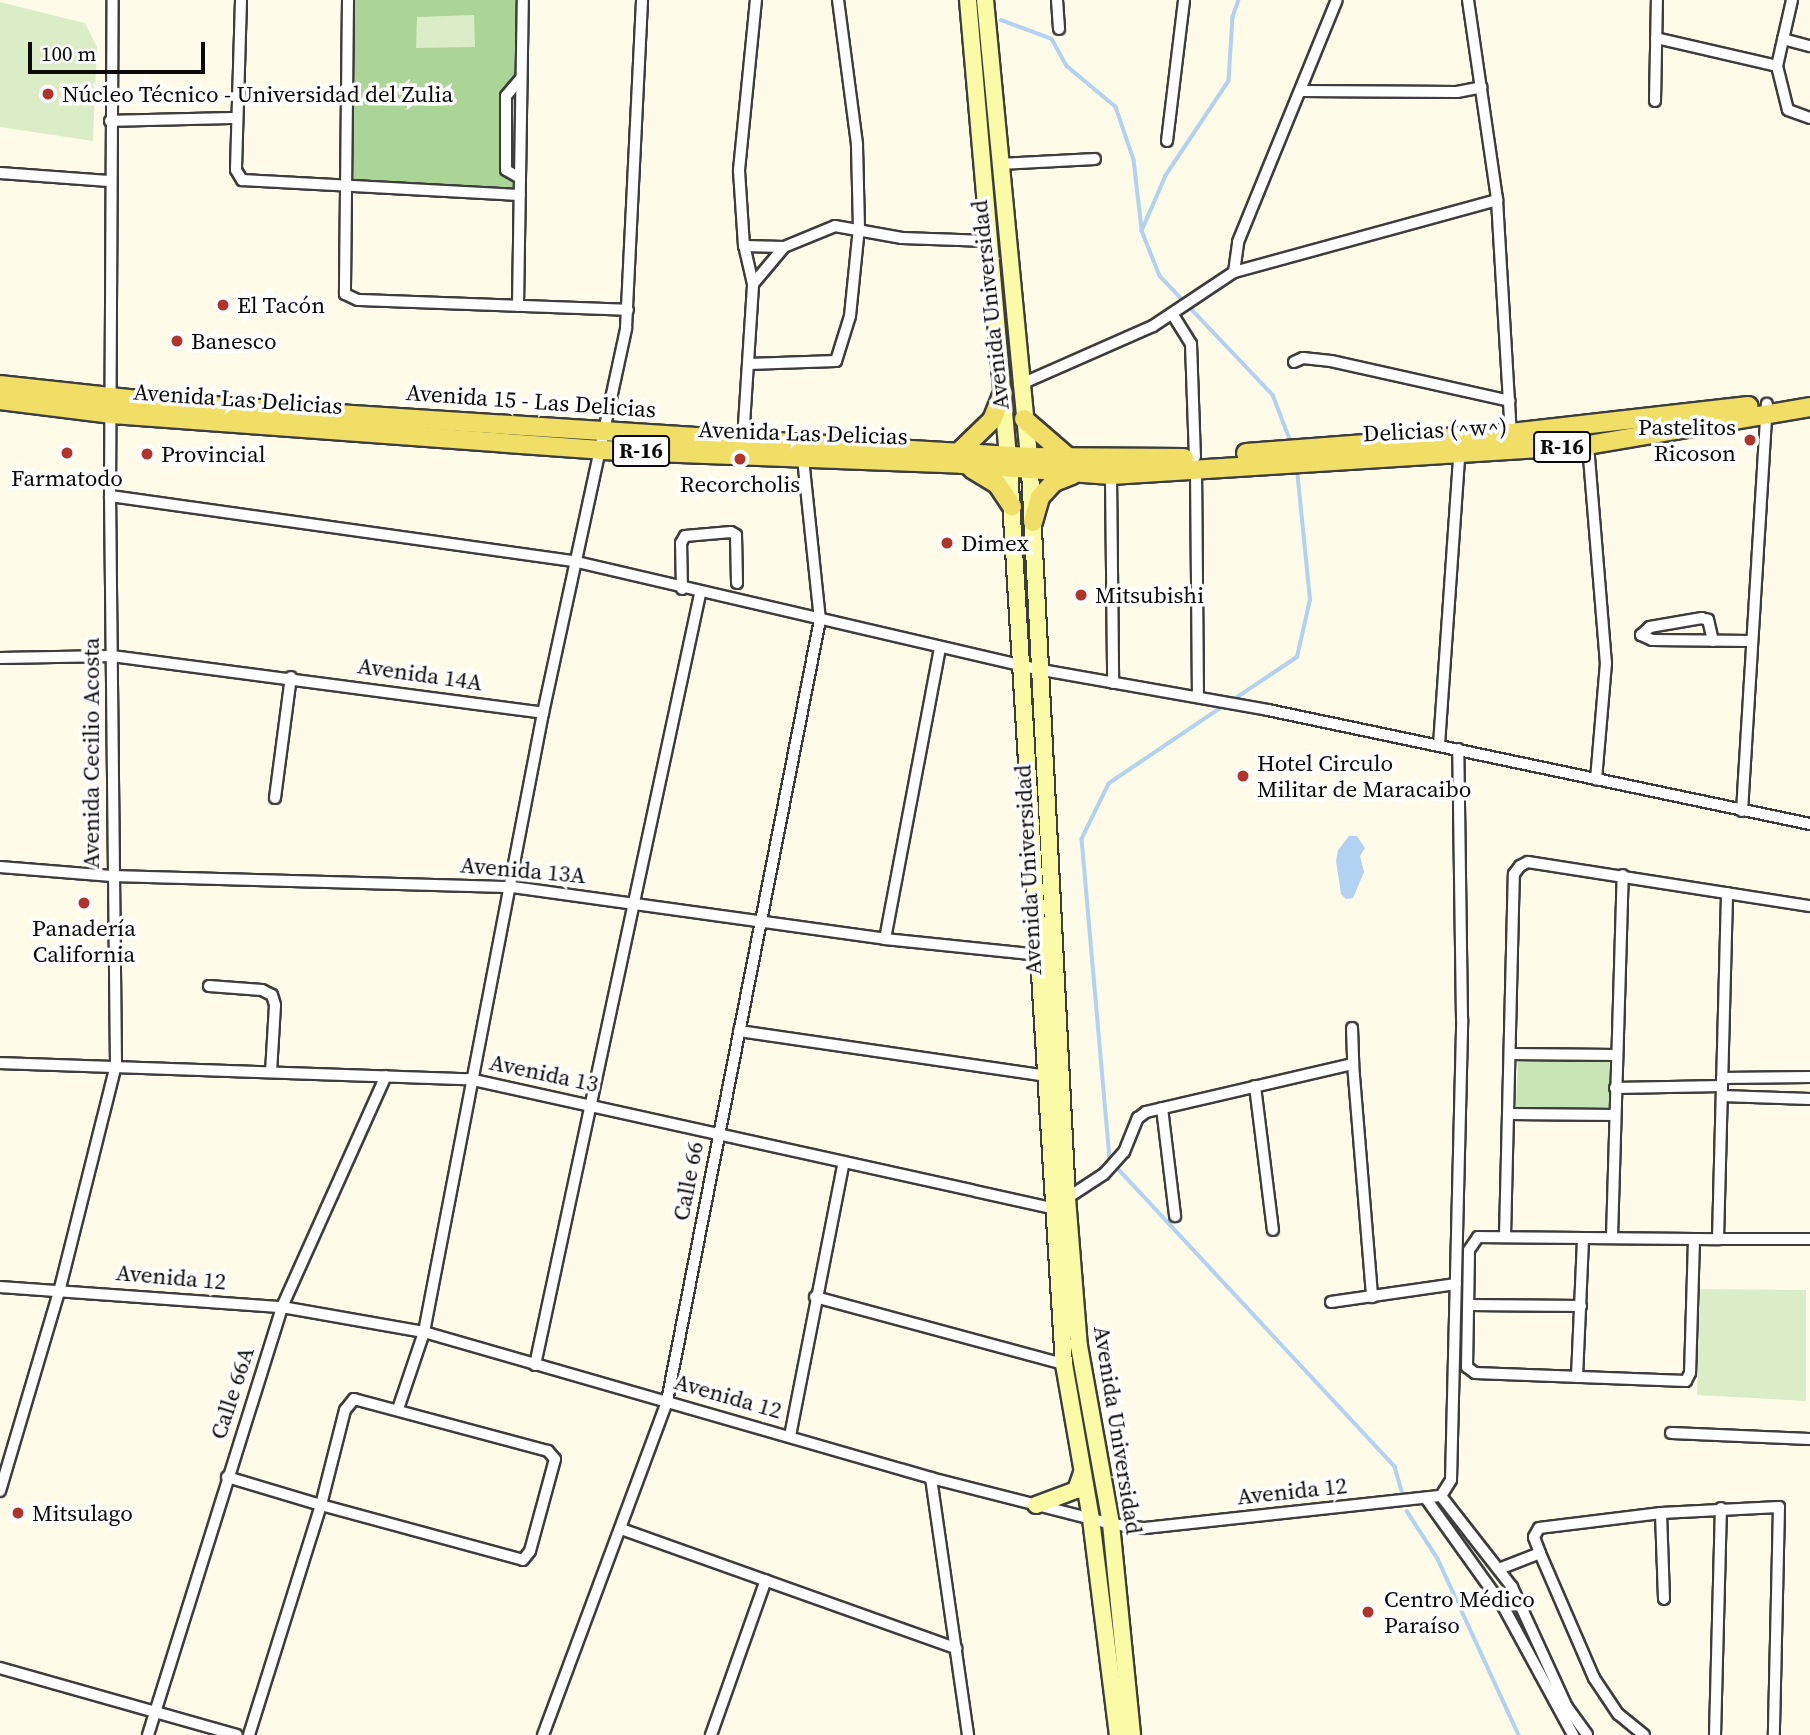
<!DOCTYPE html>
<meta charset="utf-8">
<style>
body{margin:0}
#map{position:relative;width:1810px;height:1735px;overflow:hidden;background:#fefce9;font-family:"Source Serif 4",serif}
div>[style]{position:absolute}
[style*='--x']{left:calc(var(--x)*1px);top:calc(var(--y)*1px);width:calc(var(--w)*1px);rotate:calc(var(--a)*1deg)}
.green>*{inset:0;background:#c9e5b5}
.forest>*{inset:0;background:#abd596}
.pitch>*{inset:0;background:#dbedc7}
.water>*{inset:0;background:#b1d2f2}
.stream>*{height:3.5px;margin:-1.75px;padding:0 1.75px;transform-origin:1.75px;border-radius:1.75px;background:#b1d2f2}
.roads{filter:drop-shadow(2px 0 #3d3d3d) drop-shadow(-2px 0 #3d3d3d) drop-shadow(0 2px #3d3d3d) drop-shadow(0 -2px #3d3d3d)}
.street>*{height:10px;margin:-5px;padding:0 5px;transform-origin:5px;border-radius:5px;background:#fff}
.secondary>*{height:16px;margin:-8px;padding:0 8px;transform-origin:8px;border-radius:8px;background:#fafaa7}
.primary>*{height:18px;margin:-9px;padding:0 9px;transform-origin:9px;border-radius:9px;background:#f0de66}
.dots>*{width:19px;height:19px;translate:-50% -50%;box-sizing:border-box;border:4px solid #fff;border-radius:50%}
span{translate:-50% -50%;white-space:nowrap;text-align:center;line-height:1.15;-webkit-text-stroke:7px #fff;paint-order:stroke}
.shield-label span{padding:2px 5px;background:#fff;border:2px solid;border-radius:5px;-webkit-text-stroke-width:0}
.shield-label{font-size:21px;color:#0a0a0a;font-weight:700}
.poi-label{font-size:23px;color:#0a0a0a}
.left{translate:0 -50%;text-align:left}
.right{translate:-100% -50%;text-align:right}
.street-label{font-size:23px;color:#0a0a0a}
.scale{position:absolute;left:28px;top:42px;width:177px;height:32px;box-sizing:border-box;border:4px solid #0a0a0a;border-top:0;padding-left:9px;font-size:21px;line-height:24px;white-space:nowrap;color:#0a0a0a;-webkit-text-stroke:5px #fff;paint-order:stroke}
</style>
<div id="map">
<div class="green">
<i style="clip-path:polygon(1518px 1059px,1611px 1061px,1610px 1108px,1516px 1107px)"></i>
</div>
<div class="forest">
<i style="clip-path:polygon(353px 0,517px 0,514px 189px,350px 180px)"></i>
</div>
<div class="pitch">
<i style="clip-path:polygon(0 2px,85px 23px,97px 47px,93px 141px,0 127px)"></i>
<i style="clip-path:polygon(474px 15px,475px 47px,416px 48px,417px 17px)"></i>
<i style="clip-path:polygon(1699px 1289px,1806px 1290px,1806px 1401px,1697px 1395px)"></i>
</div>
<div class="water">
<i style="clip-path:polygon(1349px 836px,1357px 836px,1365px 848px,1360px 856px,1364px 872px,1353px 898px,1346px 899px,1341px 894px,1336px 861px,1338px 850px)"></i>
</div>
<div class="stream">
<i style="--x:1239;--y:0;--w:18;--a:109"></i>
<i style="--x:1233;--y:17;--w:64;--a:93.6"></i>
<i style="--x:1229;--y:81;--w:114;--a:123.6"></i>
<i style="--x:1166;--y:176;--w:60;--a:113.6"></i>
<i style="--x:1142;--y:231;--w:48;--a:68.2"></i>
<i style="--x:1160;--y:276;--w:164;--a:46.5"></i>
<i style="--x:1273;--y:395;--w:50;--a:69"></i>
<i style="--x:1001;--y:20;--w:54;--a:20.4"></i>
<i style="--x:1052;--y:39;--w:31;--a:61"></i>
<i style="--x:1067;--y:66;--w:64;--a:39.9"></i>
<i style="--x:1116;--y:107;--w:56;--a:71.2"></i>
<i style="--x:1134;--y:160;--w:69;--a:83.4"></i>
<i style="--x:1233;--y:700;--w:77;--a:-33.9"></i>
<i style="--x:1297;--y:657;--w:58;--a:-77.2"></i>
<i style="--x:1310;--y:600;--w:131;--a:-95.7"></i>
<i style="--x:1224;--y:706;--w:139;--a:145.9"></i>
<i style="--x:1109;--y:784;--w:61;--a:116.1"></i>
<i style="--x:1082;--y:839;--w:322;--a:85"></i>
<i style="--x:1110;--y:1160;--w:419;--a:47.1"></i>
<i style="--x:1395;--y:1467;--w:26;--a:74"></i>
<i style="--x:1407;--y:1511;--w:57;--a:57.1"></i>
<i style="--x:1438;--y:1559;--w:194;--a:65.3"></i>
</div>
<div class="roads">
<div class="street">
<i style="--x:241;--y:0;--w:170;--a:91.7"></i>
<i style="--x:236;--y:170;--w:12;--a:59"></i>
<i style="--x:242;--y:180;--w:278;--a:3.1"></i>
<i style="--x:348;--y:0;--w:294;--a:90.6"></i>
<i style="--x:345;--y:294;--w:14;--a:25"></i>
<i style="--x:358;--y:300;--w:270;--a:2.1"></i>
<i style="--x:1057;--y:0;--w:29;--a:86"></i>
<i style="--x:1468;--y:0;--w:202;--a:81.7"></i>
<i style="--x:1497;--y:200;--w:233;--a:86.6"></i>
<i style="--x:1792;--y:0;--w:68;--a:102.8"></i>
<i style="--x:1777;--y:66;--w:45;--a:76"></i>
<i style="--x:1788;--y:110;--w:23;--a:20"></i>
<i style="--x:1656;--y:38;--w:124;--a:13"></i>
<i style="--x:1783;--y:39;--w:28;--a:15"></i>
<i style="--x:1301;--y:91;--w:156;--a:0.4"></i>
<i style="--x:1457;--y:92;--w:25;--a:-11"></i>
<i style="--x:1655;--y:101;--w:101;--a:-88.9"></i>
<i style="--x:110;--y:121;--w:127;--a:-1.4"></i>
<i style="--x:1167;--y:141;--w:142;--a:-83.1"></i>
<i style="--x:1000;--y:164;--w:95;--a:-3"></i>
<i style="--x:0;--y:173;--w:109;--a:4.2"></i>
<i style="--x:520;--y:178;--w:16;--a:-150"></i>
<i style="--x:506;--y:170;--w:74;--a:-90"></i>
<i style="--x:506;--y:96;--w:23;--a:-50"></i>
<i style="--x:744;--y:246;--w:40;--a:1.4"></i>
<i style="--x:1234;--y:272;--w:30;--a:-82"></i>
<i style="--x:1238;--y:242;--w:261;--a:-67.8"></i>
<i style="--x:753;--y:284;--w:48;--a:-50"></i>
<i style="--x:784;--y:247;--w:55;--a:-22.4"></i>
<i style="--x:835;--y:226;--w:68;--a:10.2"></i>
<i style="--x:902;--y:238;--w:86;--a:2"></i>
<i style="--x:518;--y:306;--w:306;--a:-89.1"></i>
<i style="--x:1173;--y:315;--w:34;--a:58"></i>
<i style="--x:1191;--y:344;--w:113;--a:88"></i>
<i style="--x:1294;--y:362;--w:10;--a:-24"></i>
<i style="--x:1303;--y:358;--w:28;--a:6"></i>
<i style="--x:1331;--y:361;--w:183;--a:12.6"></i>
<i style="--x:748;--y:364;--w:88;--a:-2"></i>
<i style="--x:836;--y:361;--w:47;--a:-72.7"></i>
<i style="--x:850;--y:316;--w:88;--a:-84.2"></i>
<i style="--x:859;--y:228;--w:84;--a:-91.4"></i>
<i style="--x:857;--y:144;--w:145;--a:-97.5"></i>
<i style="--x:1019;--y:385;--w:146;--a:-23.8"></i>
<i style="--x:1153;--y:326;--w:97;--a:-33.7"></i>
<i style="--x:1234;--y:272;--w:273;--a:-15.3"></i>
<i style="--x:743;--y:440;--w:156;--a:-86.3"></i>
<i style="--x:753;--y:284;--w:39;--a:-103"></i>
<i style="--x:744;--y:246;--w:76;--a:-93.8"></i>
<i style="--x:739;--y:170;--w:171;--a:-84.3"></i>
<i style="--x:1588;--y:445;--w:219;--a:85.3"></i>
<i style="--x:1606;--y:663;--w:117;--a:94.9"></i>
<i style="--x:1196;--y:468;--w:229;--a:89.5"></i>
<i style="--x:1111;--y:475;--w:208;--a:89.4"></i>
<i style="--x:110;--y:496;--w:472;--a:8"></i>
<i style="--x:577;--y:562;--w:477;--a:13.1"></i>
<i style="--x:1042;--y:670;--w:230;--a:10"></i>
<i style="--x:1268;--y:710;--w:554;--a:11.88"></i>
<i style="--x:682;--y:589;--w:46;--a:-91.2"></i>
<i style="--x:681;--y:543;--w:8;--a:-60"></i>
<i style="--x:685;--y:536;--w:46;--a:-5"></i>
<i style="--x:731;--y:532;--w:6;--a:31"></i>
<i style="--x:736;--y:535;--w:48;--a:88.8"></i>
<i style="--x:1713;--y:641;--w:22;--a:-103"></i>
<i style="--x:1708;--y:620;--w:6;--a:-162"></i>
<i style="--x:1702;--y:618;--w:53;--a:170.2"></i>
<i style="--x:1650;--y:627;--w:12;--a:138"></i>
<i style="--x:1641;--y:635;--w:12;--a:24"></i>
<i style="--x:1652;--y:640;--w:99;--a:0.6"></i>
<i style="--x:0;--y:658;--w:112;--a:-1"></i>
<i style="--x:112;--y:656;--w:435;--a:7.5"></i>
<i style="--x:543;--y:713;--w:394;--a:-77.8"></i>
<i style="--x:626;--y:328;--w:328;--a:-87.2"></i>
<i style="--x:1439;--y:745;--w:290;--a:-86"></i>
<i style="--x:275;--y:798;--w:122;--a:-82.5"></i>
<i style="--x:1742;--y:811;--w:408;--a:-86.5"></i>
<i style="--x:0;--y:867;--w:112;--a:4.6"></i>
<i style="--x:112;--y:876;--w:400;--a:1.6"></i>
<i style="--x:512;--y:887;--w:377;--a:7.9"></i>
<i style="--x:885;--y:939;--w:156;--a:5.9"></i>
<i style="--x:885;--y:939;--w:297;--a:-79.3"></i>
<i style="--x:209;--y:986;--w:53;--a:4.3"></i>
<i style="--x:262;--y:990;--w:11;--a:27"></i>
<i style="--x:272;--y:995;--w:10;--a:73"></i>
<i style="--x:275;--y:1005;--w:67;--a:93.4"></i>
<i style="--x:1352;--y:1028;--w:36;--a:88"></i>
<i style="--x:739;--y:1031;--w:310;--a:8.3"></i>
<i style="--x:1511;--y:1054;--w:105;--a:0.5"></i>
<i style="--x:0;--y:1063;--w:469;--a:2"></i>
<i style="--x:469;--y:1079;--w:597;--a:12.48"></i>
<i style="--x:1052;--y:1208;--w:62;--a:-33.2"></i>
<i style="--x:1104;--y:1174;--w:30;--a:-48"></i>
<i style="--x:1124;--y:1152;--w:37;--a:-68"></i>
<i style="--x:1138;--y:1118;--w:10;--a:-37"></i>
<i style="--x:1146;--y:1112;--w:212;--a:-13.1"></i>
<i style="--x:1353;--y:1064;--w:234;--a:85.3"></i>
<i style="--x:1722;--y:1078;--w:88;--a:-0.7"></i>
<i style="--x:1255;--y:1086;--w:145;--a:82.9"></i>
<i style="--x:1615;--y:1088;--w:107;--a:-1.1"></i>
<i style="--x:1722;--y:1096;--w:88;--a:2"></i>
<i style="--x:1162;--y:1108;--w:109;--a:83.1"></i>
<i style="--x:1510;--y:1114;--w:105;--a:0.5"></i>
<i style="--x:1505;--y:1236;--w:362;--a:-88.6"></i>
<i style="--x:1514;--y:874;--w:10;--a:-53"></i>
<i style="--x:1520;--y:866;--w:9;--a:-27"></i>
<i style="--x:1528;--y:862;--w:285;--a:8.9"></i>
<i style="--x:1612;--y:1237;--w:362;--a:-88.3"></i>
<i style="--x:1718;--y:1239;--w:92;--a:0"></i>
<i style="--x:1694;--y:1240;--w:133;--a:91.7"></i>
<i style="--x:1690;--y:1373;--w:9;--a:117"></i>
<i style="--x:1686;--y:1381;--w:211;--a:-177.8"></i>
<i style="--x:1475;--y:1373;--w:10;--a:-143"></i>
<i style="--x:1467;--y:1367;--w:117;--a:-89"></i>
<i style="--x:1469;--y:1250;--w:16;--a:-55"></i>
<i style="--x:1478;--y:1237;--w:240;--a:0.5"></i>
<i style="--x:1718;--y:1239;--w:346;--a:-88.5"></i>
<i style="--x:0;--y:1287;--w:283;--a:4.1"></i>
<i style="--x:282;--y:1307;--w:144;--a:10"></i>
<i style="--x:424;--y:1332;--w:528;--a:16.06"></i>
<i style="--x:931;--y:1478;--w:186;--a:14.3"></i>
<i style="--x:1111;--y:1524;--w:34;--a:7"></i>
<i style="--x:1145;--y:1528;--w:298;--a:-6.2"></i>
<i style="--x:1441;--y:1496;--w:19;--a:-58"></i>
<i style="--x:1451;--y:1480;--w:461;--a:-88.6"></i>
<i style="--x:1462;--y:1019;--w:270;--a:-90.8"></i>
<i style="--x:815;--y:1297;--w:258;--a:15.1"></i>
<i style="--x:1331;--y:1302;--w:126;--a:-8.2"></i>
<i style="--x:1469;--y:1305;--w:112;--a:0.5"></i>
<i style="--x:535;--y:1365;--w:788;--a:-77.92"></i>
<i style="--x:1577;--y:1377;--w:138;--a:-87.5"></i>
<i style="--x:398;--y:1409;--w:81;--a:-71.3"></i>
<i style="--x:424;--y:1332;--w:630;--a:-79.12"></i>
<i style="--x:1671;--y:1433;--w:139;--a:2.5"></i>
<i style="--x:790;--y:1436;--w:279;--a:-78.9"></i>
<i style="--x:227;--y:1477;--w:98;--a:16.6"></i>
<i style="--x:321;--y:1505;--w:209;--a:15.2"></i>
<i style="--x:523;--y:1560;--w:11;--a:-52"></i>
<i style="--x:530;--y:1551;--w:95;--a:-74.8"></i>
<i style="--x:555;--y:1459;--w:11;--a:-131"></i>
<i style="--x:548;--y:1451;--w:201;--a:-165"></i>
<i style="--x:354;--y:1399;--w:14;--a:129"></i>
<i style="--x:345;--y:1410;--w:98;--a:104.2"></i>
<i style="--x:321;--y:1505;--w:241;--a:107.4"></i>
<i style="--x:931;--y:1478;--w:260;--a:81.8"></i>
<i style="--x:0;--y:1491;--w:212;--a:-73.5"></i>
<i style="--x:60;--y:1288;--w:230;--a:-75.9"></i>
<i style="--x:116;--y:1065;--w:569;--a:-90.6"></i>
<i style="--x:110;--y:496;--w:496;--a:-89.7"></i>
<i style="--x:1441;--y:1496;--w:115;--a:52"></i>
<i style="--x:1512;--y:1587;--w:132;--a:65.4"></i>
<i style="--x:1567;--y:1707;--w:34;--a:54"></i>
<i style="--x:1427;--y:1500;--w:130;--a:54.4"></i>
<i style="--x:1503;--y:1606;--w:147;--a:61.5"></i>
<i style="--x:1661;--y:1513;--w:86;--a:88"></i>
<i style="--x:621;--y:1529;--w:356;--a:19.6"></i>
<i style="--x:1499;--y:1569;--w:44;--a:-21.3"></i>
<i style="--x:0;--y:1668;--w:246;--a:15.8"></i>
<i style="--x:148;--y:1735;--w:448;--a:-72.6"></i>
<i style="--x:282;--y:1307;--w:253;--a:-65.8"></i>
<i style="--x:543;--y:1735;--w:356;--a:-69.6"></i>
<i style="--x:667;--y:1401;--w:796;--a:-78.92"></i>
<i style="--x:820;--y:620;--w:163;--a:-96"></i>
<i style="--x:711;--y:1735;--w:164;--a:-70.5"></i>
<i style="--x:1644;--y:1735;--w:33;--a:-141"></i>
<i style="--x:1618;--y:1714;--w:43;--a:-123.7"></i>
<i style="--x:1594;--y:1678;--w:136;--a:-113.4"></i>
<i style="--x:1540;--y:1553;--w:17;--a:-111"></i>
<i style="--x:1534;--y:1537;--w:10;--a:-61"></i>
<i style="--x:1539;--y:1528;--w:123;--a:-7"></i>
<i style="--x:1661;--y:1513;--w:118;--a:-2.9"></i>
<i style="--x:1779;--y:1507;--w:228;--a:91.3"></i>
<i style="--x:1715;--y:1735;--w:227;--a:-88.5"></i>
</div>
<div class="secondary">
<i style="--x:968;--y:0;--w:470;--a:85"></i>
<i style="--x:1009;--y:468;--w:898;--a:86.49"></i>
<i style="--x:1064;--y:1364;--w:157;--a:80.1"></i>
<i style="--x:1091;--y:1519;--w:218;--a:82.9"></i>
<i style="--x:985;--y:0;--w:473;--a:84.5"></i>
<i style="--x:1030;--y:471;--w:728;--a:87.09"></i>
<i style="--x:1067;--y:1198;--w:148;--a:85.4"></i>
<i style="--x:1079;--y:1346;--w:181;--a:79.8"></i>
<i style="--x:1111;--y:1524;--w:212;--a:84.3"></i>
<i style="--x:1036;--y:1505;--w:43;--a:-20.6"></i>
<i style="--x:1076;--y:1490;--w:18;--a:-71"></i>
</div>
<div class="primary">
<i style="--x:0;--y:385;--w:167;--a:6.2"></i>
<i style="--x:166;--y:403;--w:578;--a:3.67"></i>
<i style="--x:743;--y:440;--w:287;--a:3.4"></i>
<i style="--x:1029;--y:457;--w:155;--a:0.4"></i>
<i style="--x:0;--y:400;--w:113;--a:7.1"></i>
<i style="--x:112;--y:414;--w:490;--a:4.2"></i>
<i style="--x:601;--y:450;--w:361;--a:2.2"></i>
<i style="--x:962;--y:464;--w:149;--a:4.2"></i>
<i style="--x:1111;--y:475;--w:478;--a:-3.6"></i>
<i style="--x:1588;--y:445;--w:225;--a:-9.7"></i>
<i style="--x:1024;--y:419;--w:60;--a:40.9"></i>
<i style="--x:960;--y:451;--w:45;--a:-44.1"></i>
<i style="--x:992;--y:420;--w:29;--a:-68"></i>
<i style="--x:1246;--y:453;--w:266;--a:-4.3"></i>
<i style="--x:1511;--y:433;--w:239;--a:-6.5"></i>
<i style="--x:972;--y:469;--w:29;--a:31"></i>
<i style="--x:997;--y:484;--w:27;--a:56"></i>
<i style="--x:1033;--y:522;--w:26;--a:-74"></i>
<i style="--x:1040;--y:497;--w:21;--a:-47"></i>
<i style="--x:1054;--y:482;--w:19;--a:-21"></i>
</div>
</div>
<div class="dots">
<i style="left:48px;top:94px;background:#b0342c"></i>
<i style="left:223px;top:305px;background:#b0342c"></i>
<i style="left:177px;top:341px;background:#b0342c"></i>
<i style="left:1750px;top:440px;background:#b0342c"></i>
<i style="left:67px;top:453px;background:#b0342c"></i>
<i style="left:147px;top:454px;background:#b0342c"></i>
<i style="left:740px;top:459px;background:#b0342c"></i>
<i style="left:947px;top:543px;background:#b0342c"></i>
<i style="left:1081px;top:595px;background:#b0342c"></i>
<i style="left:1243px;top:776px;background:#b0342c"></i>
<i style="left:84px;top:903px;background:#b0342c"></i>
<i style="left:18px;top:1513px;background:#b0342c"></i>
<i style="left:1368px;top:1612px;background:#b0342c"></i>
</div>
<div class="shield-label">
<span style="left:1562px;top:447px">R-16</span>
<span style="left:641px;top:451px">R-16</span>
</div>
<div class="poi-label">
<span class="left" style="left:62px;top:94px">Núcleo Técnico - Universidad del Zulia</span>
<span class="left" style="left:237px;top:305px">El Tacón</span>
<span class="left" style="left:191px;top:341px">Banesco</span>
<span class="right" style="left:1736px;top:440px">Pastelitos<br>Ricoson</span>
<span class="left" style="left:161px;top:454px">Provincial</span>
<span style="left:67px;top:478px">Farmatodo</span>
<span style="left:740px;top:484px">Recorcholis</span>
<span class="left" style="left:961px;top:543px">Dimex</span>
<span class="left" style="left:1095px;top:595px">Mitsubishi</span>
<span class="left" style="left:1257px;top:776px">Hotel Circulo<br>Militar de Maracaibo</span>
<span style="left:84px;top:941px">Panadería<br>California</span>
<span class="left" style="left:32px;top:1513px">Mitsulago</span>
<span class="left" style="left:1384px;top:1612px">Centro Médico<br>Paraíso</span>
</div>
<div class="street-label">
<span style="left:990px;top:305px;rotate:-96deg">Avenida Universidad</span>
<span style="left:238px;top:399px;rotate:4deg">Avenida Las Delicias</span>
<span style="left:531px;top:401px;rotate:4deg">Avenida 15 - Las Delicias</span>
<span style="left:1435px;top:430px;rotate:-3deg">Delicias (^w^)</span>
<span style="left:803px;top:433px;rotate:2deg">Avenida Las Delicias</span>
<span style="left:420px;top:674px;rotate:8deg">Avenida 14A</span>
<span style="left:91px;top:753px;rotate:-90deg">Avenida Cecilio Acosta</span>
<span style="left:523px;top:870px;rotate:5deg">Avenida 13A</span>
<span style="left:1028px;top:870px;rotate:-93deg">Avenida Universidad</span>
<span style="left:544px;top:1073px;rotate:12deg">Avenida 13</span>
<span style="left:688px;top:1181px;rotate:-79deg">Calle 66</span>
<span style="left:171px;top:1277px;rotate:5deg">Avenida 12</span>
<span style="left:232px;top:1393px;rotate:-72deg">Calle 66A</span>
<span style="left:728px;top:1396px;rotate:16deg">Avenida 12</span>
<span style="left:1118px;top:1430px;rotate:81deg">Avenida Universidad</span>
<span style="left:1292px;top:1491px;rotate:-6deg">Avenida 12</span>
</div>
<div class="scale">100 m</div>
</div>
